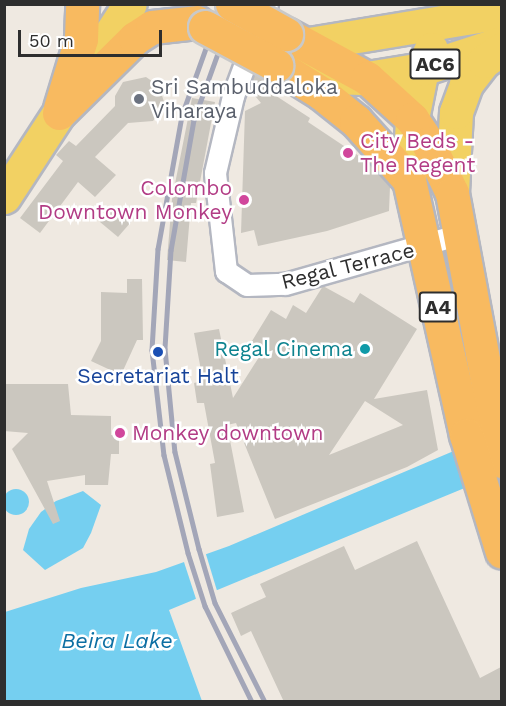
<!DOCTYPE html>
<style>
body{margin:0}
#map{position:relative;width:506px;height:706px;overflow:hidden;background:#efe9e1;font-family:"Work Sans",sans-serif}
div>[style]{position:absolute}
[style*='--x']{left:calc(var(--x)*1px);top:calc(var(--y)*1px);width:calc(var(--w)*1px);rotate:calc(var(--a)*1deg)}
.water>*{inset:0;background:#75cff0}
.round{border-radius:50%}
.pier>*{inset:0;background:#efe9e1}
.building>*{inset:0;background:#cbc7bf}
.roads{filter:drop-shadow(2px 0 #b4b7c1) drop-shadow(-2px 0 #b4b7c1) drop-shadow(0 2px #b4b7c1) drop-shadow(0 -2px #b4b7c1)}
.minor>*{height:21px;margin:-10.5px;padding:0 10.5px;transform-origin:10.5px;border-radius:10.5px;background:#fff}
.primary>*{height:33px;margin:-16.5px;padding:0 16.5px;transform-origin:16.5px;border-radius:16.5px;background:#f2d163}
.trunk>*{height:33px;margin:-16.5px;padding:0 16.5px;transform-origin:16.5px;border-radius:16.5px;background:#f8ba60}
.rail>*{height:4.5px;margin:-2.25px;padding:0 2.25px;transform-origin:2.25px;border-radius:2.25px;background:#a3a6b8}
.bridges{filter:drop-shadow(2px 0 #c9c9c9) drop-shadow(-2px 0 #c9c9c9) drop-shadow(0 2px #c9c9c9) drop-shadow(0 -2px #c9c9c9)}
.trunk-bridge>*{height:33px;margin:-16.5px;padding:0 16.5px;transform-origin:16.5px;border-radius:16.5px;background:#f8ba60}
.dots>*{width:16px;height:16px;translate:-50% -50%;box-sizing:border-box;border:3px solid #fff;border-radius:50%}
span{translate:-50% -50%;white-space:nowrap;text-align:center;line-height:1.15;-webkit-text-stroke:5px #fff;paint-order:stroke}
.shield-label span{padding:2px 4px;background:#fff;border:2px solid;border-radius:4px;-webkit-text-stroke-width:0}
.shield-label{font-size:20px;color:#2e2e2e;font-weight:700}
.worship-label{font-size:21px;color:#5b616d}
.left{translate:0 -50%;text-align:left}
.hotel-label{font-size:21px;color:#b23c85}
.right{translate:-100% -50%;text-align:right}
.street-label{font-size:21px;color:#2e2e2e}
.culture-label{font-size:21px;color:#0d838f}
.transit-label{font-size:21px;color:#164399}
.water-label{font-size:22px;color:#0d6fa3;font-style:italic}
.frame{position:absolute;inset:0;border:6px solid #2e2e2e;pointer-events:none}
.scale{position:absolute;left:18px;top:30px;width:144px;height:27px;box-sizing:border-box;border:3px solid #2e2e2e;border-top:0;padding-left:8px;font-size:18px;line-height:21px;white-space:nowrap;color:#2e2e2e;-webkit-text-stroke:4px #fff;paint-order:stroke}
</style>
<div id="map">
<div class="water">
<i style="clip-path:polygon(501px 431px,501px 473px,169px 610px,202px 701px,5px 702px,5px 612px,81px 588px,156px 572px,229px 546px)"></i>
<i class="round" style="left:3px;top:489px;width:26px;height:26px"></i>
<i style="clip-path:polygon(83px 491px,101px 505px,91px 533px,83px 548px,45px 570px,23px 550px,29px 529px,41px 512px,56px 501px)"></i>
</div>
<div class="pier">
<i style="clip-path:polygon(205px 551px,218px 594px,197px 602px,183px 559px)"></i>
</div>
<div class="building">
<i style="clip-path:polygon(255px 75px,273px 85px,267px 90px,310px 118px,308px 122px,368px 162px,390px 187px,389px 211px,327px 231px,258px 246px,254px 230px,241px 233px,245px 111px,261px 103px,249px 89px)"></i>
<i style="clip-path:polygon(146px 77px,159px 86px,165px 105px,153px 121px,128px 123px,95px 157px,116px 175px,95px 197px,78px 182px,40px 233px,20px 218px,63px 161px,56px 155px,69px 141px,76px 146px,115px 106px,115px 96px,123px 82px)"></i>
<i style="clip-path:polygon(192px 98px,215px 102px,196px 203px,191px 203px,186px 262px,167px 260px,172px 199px)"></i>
<i style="clip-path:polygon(114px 207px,131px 222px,118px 237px,100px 222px)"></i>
<i style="clip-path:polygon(127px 279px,142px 279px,143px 340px,137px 340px,121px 375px,91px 361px,101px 341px,101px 292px,127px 293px)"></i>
<i style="clip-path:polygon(evenodd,323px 286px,354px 303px,360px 293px,417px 329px,374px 399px,427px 390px,438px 450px,407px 467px,275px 519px,236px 423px,227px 425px,244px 512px,217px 517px,210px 464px,215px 463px,204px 403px,197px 403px,194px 383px,203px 381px,194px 333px,219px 329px,233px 398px,261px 354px,249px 346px,271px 310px,286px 319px,293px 305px,306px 313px,323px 286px,365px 401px,403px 425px,329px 455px,365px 401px)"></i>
<i style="clip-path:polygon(4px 384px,68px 384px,71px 415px,111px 416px,111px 435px,119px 435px,119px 454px,111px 454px,108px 485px,85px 485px,85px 475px,47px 481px,60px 521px,53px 524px,12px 449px,28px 433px,4px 431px)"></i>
<i style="clip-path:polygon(417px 541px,480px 678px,501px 667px,501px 702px,284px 702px,251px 631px,241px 636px,231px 613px,266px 597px,260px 584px,344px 546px,355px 570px)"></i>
</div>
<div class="roads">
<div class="minor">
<i style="--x:267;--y:4;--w:98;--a:110.3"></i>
<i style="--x:233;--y:96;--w:79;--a:103.2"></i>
<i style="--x:215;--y:173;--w:99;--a:83.6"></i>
<i style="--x:226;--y:271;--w:25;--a:34"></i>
<i style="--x:247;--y:285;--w:38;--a:-2"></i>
<i style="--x:285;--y:284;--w:182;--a:-15.9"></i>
</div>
<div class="primary">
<i style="--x:309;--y:44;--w:196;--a:-9.4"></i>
<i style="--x:281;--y:67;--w:51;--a:11.3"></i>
<i style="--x:331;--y:77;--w:36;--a:2"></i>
<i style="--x:367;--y:78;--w:56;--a:-9.3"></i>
<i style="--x:422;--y:69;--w:84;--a:-18"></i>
<i style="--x:409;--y:180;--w:61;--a:-87.2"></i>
<i style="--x:412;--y:119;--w:51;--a:-78.7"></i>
<i style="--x:422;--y:69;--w:22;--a:-66"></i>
<i style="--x:452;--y:193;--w:81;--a:-87.2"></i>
<i style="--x:456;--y:112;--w:30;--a:-70"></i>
<i style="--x:466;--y:84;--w:29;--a:-52"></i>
<i style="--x:484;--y:61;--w:22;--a:-34"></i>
<i style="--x:4;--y:197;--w:230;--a:-56.9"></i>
</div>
<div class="trunk">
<i style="--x:286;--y:34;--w:92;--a:28.5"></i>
<i style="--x:367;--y:78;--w:61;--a:42.3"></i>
<i style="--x:412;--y:119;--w:29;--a:56"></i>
<i style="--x:428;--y:143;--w:55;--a:64.4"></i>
<i style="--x:452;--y:193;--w:273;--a:79.4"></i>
<i style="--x:276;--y:65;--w:53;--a:31.9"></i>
<i style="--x:321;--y:93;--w:45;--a:38.7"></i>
<i style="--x:356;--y:121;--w:79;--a:48.1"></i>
<i style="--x:409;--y:180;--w:261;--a:77.4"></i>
<i style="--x:466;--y:435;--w:122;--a:72.9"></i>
<i style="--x:60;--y:108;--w:72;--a:-73.1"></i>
<i style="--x:81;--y:39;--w:35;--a:-88"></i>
<i style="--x:59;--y:113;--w:107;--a:-44.6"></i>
<i style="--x:135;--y:38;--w:20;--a:-33"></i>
<i style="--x:152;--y:27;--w:45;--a:-6.3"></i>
</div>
</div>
<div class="rail">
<i style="--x:222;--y:4;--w:119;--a:109.7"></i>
<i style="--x:182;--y:116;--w:135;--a:100.2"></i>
<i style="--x:158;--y:249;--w:101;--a:93.4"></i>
<i style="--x:152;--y:350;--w:106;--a:83.5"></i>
<i style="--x:164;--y:455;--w:101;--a:76.2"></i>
<i style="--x:188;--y:553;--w:56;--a:72.2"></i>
<i style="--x:205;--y:606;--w:107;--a:63.9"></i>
<i style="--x:236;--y:4;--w:123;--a:109.9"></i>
<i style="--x:194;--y:120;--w:132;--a:100"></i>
<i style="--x:171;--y:250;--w:99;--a:93.5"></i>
<i style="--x:165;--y:349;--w:103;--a:84.5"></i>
<i style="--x:175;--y:452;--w:100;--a:76.1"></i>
<i style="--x:199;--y:549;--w:56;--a:73.5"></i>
<i style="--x:215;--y:603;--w:111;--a:63.2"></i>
</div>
<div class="bridges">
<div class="trunk-bridge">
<i style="--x:232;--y:4;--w:62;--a:29.1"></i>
<i style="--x:205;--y:27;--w:81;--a:28.2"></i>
</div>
</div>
<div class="dots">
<i style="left:139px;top:99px;background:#6b7280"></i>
<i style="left:348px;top:153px;background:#d1479c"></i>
<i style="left:244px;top:200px;background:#d1479c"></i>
<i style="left:365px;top:349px;background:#0f9aa8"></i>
<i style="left:158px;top:352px;background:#1a4fb4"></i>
<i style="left:120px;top:433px;background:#d1479c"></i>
</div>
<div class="shield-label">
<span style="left:435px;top:64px">AC6</span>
<span style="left:438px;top:307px">A4</span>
</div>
<div class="worship-label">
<span class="left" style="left:151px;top:99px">Sri Sambuddaloka<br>Viharaya</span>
</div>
<div class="hotel-label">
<span class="left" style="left:360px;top:153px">City Beds -<br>The Regent</span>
<span class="right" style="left:232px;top:200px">Colombo<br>Downtown Monkey</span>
<span class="left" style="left:132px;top:433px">Monkey downtown</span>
</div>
<div class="street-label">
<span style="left:348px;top:266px;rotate:-14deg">Regal Terrace</span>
</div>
<div class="culture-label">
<span class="right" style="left:353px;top:349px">Regal Cinema</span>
</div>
<div class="transit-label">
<span style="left:158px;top:376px">Secretariat Halt</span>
</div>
<div class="water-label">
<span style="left:117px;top:641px">Beira Lake</span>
</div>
<div class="frame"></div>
<div class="scale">50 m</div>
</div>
